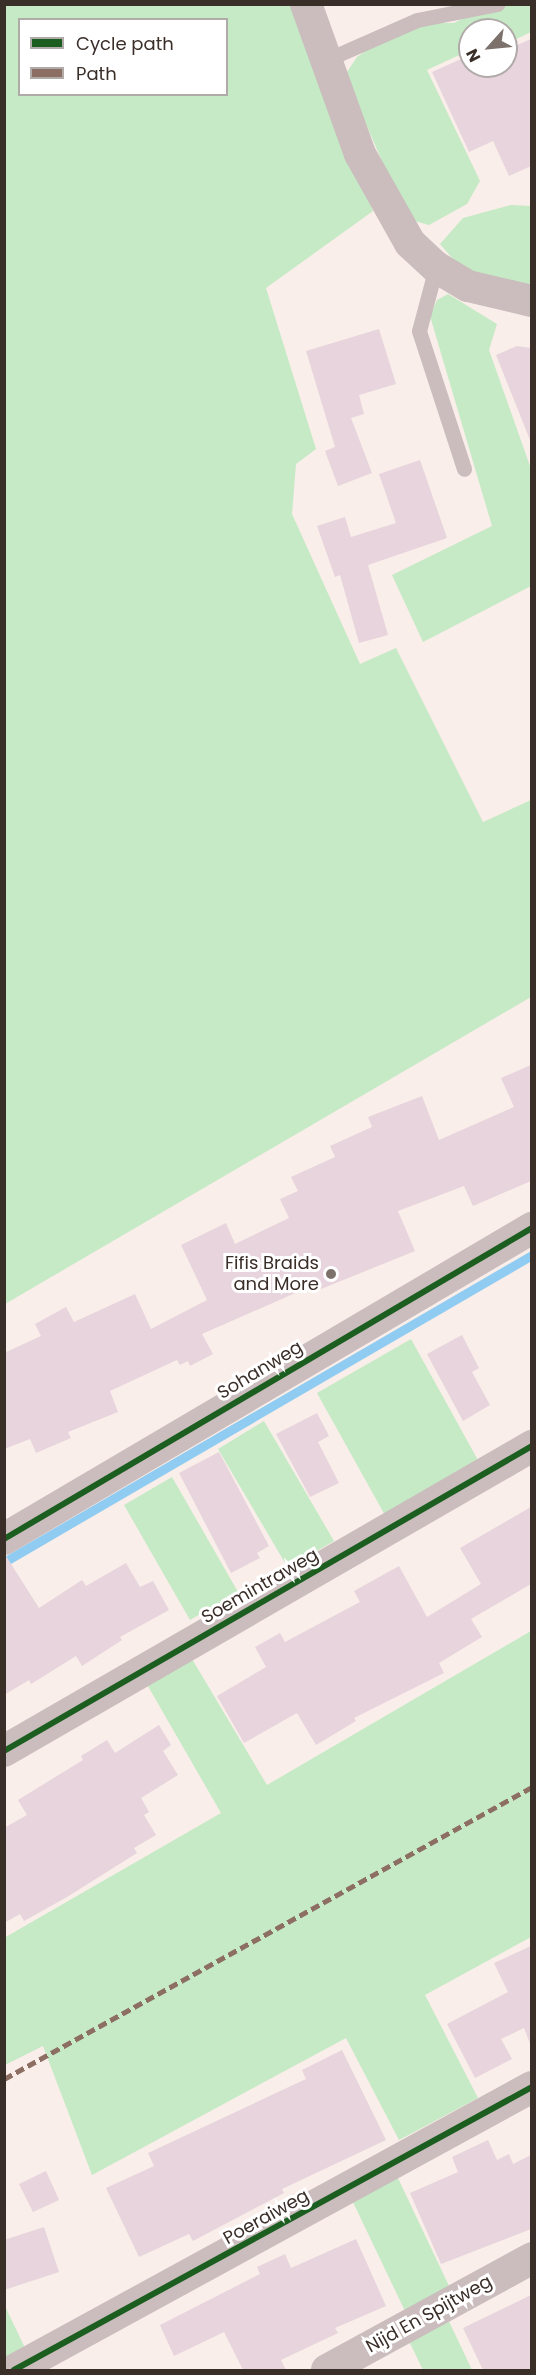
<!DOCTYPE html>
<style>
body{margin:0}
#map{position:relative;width:536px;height:2375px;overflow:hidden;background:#f9eee9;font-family:Poppins,sans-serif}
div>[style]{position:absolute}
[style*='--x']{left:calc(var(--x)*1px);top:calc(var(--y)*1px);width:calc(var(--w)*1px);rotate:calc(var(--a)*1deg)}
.green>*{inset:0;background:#c5eac5}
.stream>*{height:9px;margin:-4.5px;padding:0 4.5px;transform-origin:4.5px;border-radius:4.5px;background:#90ccf1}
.building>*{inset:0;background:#e7d4dd}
.lane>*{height:15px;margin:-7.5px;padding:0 7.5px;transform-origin:7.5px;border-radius:7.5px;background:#cbbcbd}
.street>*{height:32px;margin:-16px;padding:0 16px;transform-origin:16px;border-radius:16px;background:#cbbcbd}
.quiet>*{height:4.5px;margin-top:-2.25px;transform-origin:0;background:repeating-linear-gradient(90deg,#8d6e63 0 9px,transparent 0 13.5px)}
.cycleway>*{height:6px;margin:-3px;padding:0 3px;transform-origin:3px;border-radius:3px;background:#1b5e20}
.dots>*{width:16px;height:16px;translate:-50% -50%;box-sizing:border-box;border:3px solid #fff;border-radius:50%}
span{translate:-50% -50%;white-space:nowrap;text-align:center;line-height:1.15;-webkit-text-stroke:6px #fff;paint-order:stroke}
.poi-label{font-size:18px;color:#3a2e29}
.right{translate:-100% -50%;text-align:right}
.street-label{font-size:18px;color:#3a2e29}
.frame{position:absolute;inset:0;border:6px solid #3a2e29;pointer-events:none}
.legend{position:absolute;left:18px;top:18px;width:210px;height:78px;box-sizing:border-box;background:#fff;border:2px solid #b0aba9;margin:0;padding:8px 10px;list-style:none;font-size:18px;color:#3a2e29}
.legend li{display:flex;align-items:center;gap:12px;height:30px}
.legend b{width:30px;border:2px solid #b0aba9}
.north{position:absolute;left:458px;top:18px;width:60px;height:60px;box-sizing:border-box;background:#fff;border:2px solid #b0aba9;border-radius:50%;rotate:243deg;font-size:16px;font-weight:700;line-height:24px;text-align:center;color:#3a2e29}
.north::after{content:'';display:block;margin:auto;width:21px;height:27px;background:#7d716c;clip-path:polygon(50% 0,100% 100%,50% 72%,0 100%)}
</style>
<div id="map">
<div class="green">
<i style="clip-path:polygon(evenodd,5px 5px,292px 5px,373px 211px,266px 288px,316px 449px,296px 464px,292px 514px,360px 664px,396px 648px,483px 822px,531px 800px,531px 997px,5px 1304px,5px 5px,20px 20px,226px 20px,226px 94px,20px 94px,20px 20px)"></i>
<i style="clip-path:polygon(488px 5px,531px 5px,531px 32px,506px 44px,506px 30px,470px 30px,470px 50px,427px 70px,480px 181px,467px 204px,429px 225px,415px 221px,398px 198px,346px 78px,347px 72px,357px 57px,373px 46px,428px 23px,454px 23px)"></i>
<i style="clip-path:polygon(511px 205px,531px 206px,531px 289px,485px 279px,459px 266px,440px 244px,463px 218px)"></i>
<i style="clip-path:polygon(448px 294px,497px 324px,489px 350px,531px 469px,531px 586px,423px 642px,392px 575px,492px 526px,430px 316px,437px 300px)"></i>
<i style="clip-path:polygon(411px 1339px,479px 1462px,386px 1517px,317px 1393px)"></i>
<i style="clip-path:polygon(264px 1421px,334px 1541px,288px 1568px,218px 1449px)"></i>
<i style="clip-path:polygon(172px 1477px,238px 1592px,190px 1620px,124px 1505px)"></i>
<i style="clip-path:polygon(531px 1631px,531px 1937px,425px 1995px,478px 2098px,399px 2140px,346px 2038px,92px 2175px,43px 2046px,5px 2065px,4px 1938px,221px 1813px,145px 1681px,189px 1654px,267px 1785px)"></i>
<i style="clip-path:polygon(396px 2174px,450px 2288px,405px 2311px,351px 2198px)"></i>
<i style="clip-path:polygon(4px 2304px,26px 2350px,4px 2361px)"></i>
<i style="clip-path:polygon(446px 2315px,472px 2370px,423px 2370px,407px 2337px)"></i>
</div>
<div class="stream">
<i style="--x:4;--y:1562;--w:611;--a:-30.18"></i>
</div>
<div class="building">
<i style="clip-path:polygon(531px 39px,531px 166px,509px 176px,493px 141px,469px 152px,432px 72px,470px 55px,470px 67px,506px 66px,506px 50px)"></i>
<i style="clip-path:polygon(379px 329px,396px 384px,359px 395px,364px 414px,351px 418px,372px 473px,338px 486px,325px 451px,335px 447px,306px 351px)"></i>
<i style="clip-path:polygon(517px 346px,531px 348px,530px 440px,496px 355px)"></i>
<i style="clip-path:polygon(420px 460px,447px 538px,368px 565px,388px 635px,359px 643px,340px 575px,335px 577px,317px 526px,345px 517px,351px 537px,396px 523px,379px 474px)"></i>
<i style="clip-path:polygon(531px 1065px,531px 1181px,473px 1206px,464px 1186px,398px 1211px,415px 1251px,321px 1289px,318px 1283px,202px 1334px,213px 1354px,190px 1366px,188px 1361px,180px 1365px,177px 1360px,110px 1391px,118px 1412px,68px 1432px,71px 1438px,36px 1453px,30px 1439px,4px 1449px,4px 1353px,41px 1336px,35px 1324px,66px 1307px,74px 1322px,135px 1294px,151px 1329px,207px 1300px,181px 1245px,226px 1223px,235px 1244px,289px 1218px,280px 1199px,298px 1191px,291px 1177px,335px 1157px,330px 1146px,372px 1127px,368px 1117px,422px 1096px,439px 1140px,514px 1107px,501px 1078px)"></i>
<i style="clip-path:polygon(462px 1335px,479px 1368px,472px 1372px,490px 1405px,463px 1421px,427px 1354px)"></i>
<i style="clip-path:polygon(317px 1413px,329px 1436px,318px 1442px,339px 1483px,310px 1497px,276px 1434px)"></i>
<i style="clip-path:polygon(219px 1452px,269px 1546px,257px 1553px,260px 1558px,231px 1573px,179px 1473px)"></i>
<i style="clip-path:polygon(531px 1507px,531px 1584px,471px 1619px,482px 1637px,439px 1663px,444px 1673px,354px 1718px,356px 1721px,316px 1745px,297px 1713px,244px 1743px,217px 1696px,266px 1667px,255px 1647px,280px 1633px,285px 1642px,360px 1602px,354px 1591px,399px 1566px,427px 1617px,481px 1584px,460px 1548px)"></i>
<i style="clip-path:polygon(6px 1556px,39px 1608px,82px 1580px,86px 1586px,126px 1563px,140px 1587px,153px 1581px,169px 1610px,120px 1637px,122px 1640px,82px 1666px,76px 1656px,31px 1684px,29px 1680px,4px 1695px)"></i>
<i style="clip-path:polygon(159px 1725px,171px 1745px,163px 1751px,178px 1775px,141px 1798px,149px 1812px,144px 1815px,156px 1835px,134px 1848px,137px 1853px,67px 1897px,24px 1921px,20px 1914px,4px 1923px,4px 1828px,27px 1815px,18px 1800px,83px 1760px,81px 1756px,107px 1740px,115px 1753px)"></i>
<i style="clip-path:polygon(531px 1946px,531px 2046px,524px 2028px,501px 2039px,512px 2059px,475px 2078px,447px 2024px,508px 1992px,494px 1963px)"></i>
<i style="clip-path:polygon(342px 2050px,386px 2140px,282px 2189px,284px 2193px,193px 2241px,189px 2234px,139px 2257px,106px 2188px,154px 2166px,148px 2153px,306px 2079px,302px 2070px)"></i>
<i style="clip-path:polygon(488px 2140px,497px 2160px,509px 2154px,513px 2164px,531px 2155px,531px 2229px,441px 2264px,410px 2193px,458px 2172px,452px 2157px)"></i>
<i style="clip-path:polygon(46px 2171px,59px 2200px,33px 2212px,19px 2184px)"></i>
<i style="clip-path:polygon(44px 2227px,59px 2272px,4px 2290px,4px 2240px)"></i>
<i style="clip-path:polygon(356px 2239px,386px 2306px,335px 2328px,338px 2333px,281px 2360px,286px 2370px,243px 2370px,224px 2332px,174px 2356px,160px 2325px,260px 2274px,257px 2267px,285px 2254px,291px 2268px)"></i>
<i style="clip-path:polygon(531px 2295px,531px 2370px,483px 2370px,463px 2328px)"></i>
</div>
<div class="lane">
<i style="--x:326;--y:60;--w:99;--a:-23.7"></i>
<i style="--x:417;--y:20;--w:82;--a:-11.3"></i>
<i style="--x:436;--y:267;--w:66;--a:104.9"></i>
<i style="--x:419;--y:331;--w:145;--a:71.9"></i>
</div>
<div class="street">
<i style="--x:306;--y:4;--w:159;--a:70.2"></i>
<i style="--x:360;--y:154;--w:102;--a:60.7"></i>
<i style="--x:410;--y:243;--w:35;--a:43"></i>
<i style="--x:436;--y:267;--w:37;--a:31"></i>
<i style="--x:468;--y:286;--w:66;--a:13.2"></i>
<i style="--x:4;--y:1539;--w:613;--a:-30.5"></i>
<i style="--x:4;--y:1751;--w:610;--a:-30.01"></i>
<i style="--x:14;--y:2370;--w:590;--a:-28.65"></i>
<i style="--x:327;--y:2370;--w:234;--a:-28.6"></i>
</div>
<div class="quiet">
<i style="--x:4;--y:2079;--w:603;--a:-28.94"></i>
</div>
<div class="cycleway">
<i style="--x:4;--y:1539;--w:613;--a:-30.5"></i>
<i style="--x:4;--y:1751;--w:610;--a:-30.01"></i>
<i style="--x:14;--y:2370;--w:590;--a:-28.65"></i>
</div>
<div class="dots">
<i style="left:331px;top:1274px;background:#7d716c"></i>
</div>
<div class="poi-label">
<span class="right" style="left:319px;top:1274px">Fifis Braids<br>and More</span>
</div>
<div class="street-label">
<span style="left:260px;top:1370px;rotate:-31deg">Sohanweg</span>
<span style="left:260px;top:1586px;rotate:-30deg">Soemintraweg</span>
<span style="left:266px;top:2217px;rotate:-29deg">Poeraiweg</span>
<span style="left:429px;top:2314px;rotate:-29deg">Nijd En Spijtweg</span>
</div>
<div class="frame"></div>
<ul class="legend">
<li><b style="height:8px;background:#1b5e20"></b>Cycle path</li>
<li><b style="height:8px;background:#8d6e63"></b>Path</li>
</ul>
<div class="north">N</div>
</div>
